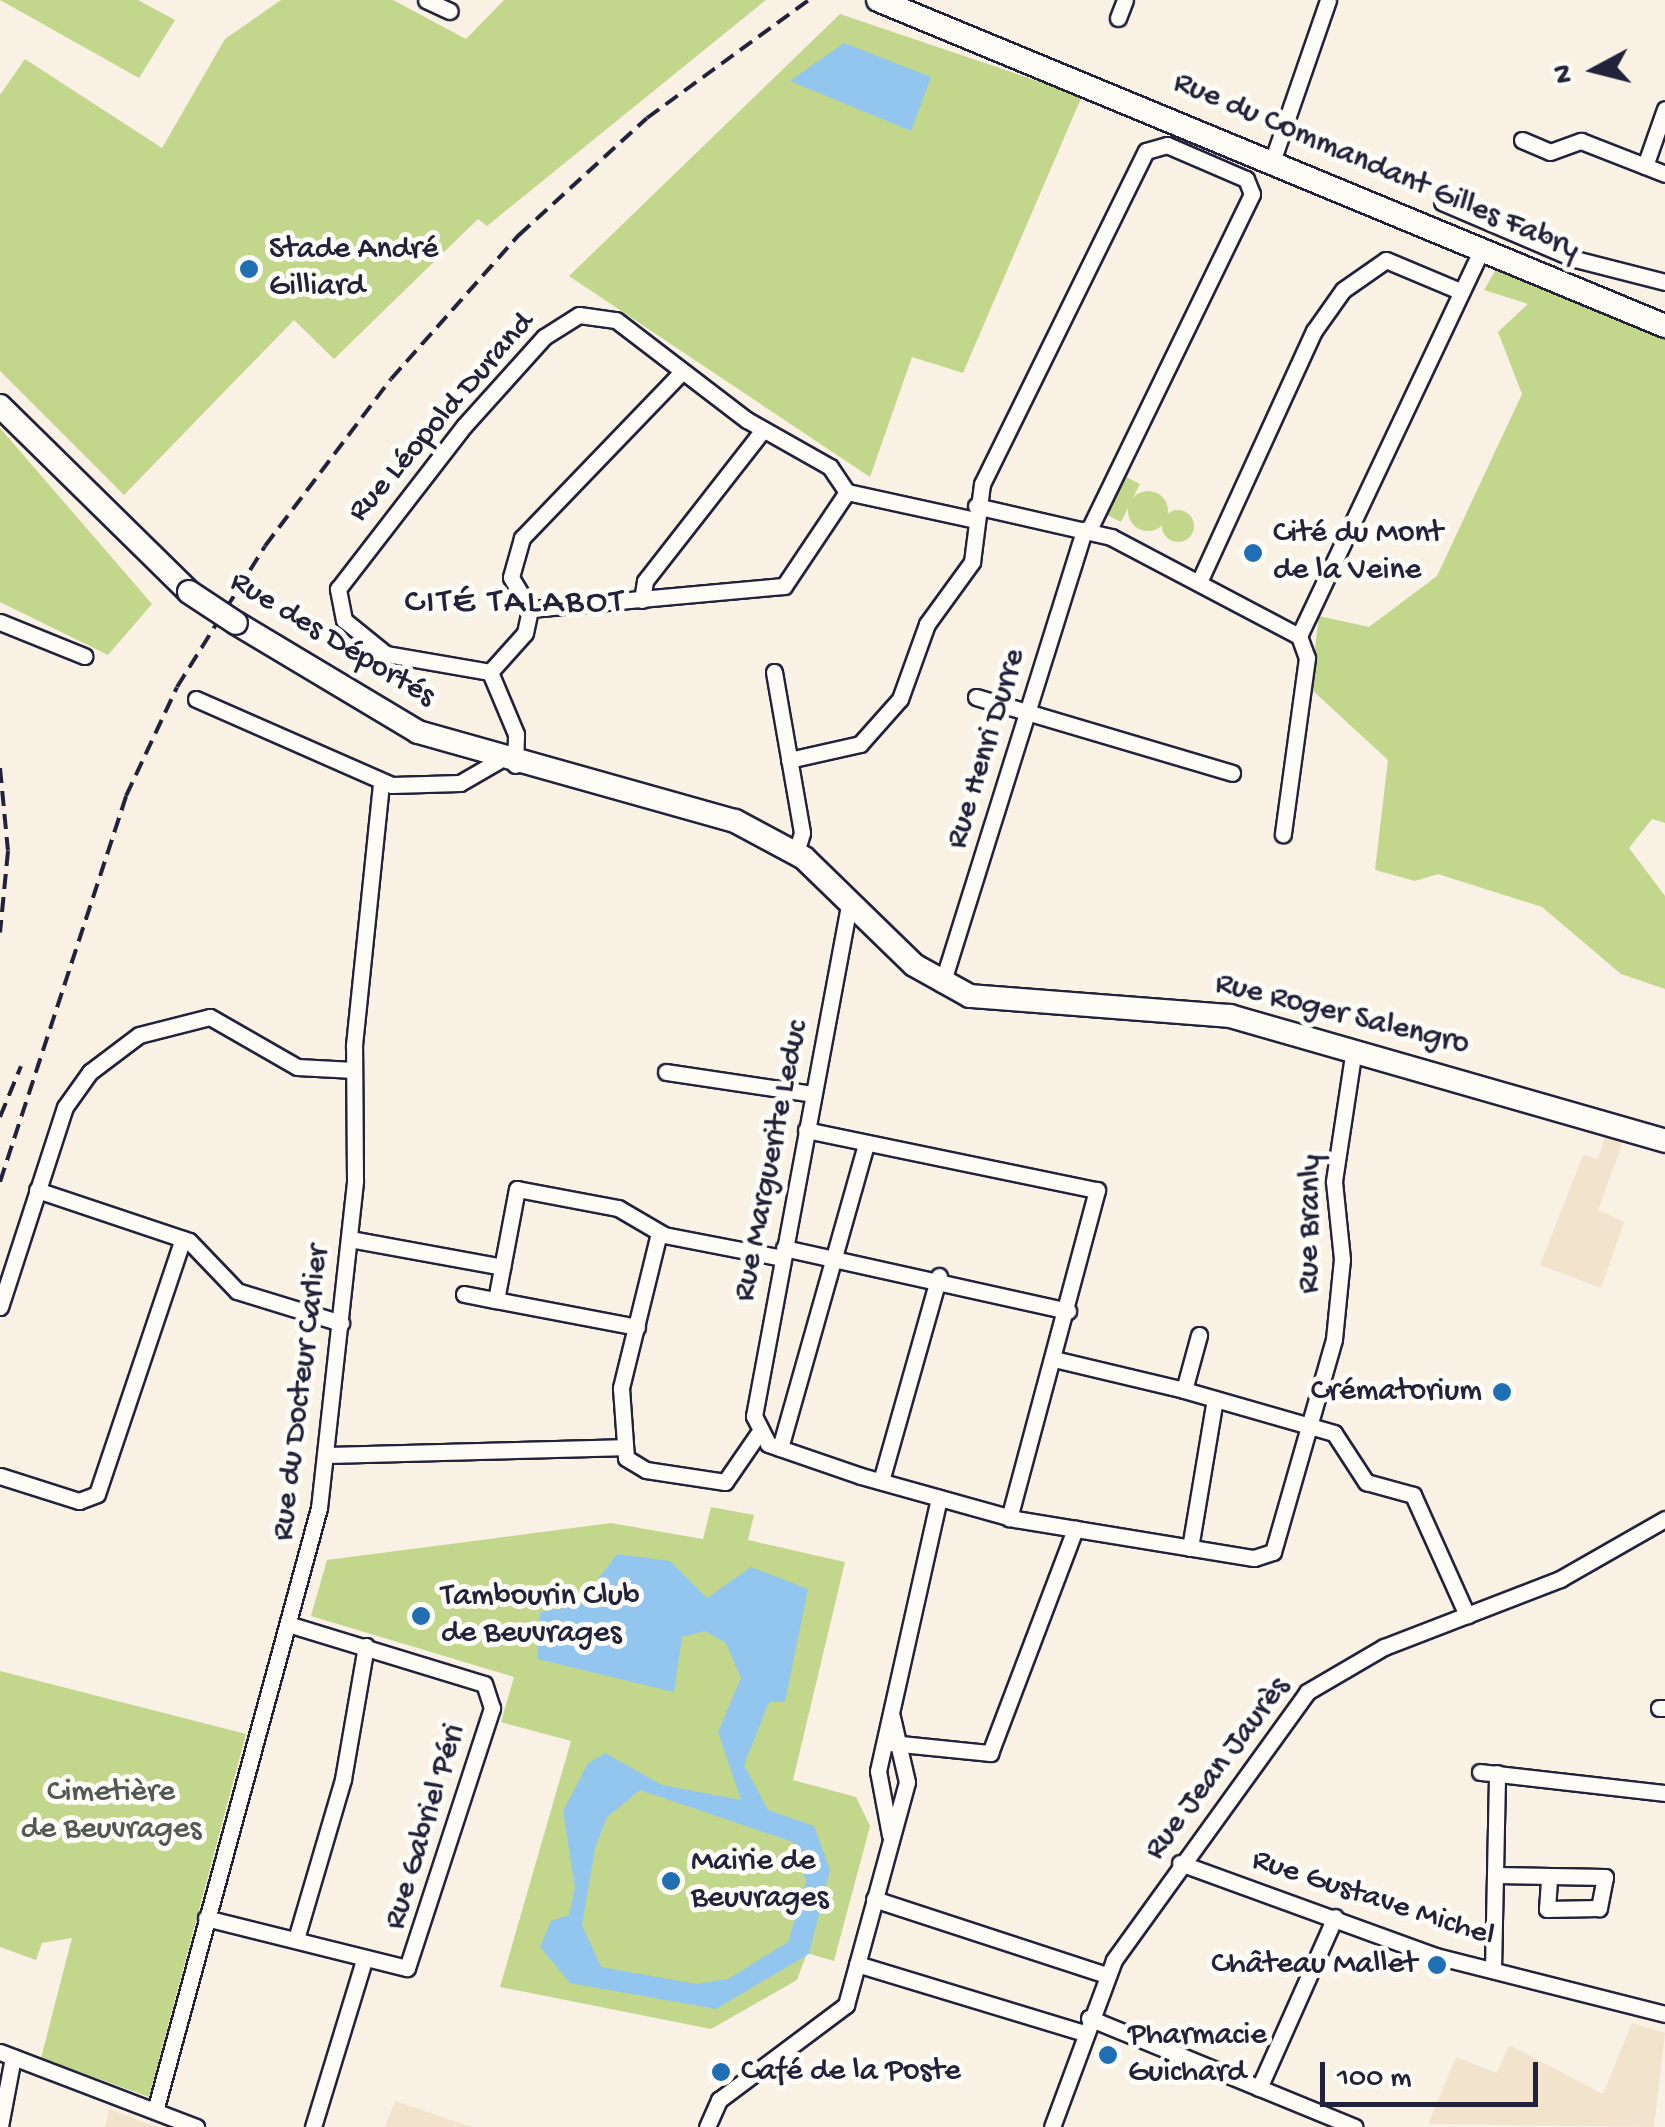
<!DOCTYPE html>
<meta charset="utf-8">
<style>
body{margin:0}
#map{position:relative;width:1665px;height:2127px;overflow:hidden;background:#f8f1e4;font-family:"Gochi Hand",sans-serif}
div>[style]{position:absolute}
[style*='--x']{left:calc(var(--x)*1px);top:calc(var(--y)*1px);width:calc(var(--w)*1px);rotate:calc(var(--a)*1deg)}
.built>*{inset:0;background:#f2e3cd}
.green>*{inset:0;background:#c2d78c}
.round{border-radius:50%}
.water>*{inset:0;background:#92c6ef}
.roads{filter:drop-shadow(2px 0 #22223b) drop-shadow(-2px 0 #22223b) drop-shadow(0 2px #22223b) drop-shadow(0 -2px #22223b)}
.street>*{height:15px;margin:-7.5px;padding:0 7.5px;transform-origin:7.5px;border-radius:7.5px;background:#fdfcf7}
.secondary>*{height:22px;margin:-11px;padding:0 11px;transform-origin:11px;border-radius:11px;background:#fdfcf7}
.rail>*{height:4px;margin-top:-2px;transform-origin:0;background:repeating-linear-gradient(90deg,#22223b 0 15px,transparent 0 23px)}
.bridges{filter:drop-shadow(2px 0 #22223b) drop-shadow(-2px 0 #22223b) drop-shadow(0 2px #22223b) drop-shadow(0 -2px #22223b)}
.secondary-bridge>*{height:22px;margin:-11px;padding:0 11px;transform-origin:11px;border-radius:11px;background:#fdfcf7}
.dots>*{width:28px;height:28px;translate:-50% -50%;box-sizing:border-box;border:5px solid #fdfcf7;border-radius:50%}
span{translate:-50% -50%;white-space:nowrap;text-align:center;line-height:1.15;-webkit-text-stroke:10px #fdfcf7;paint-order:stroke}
.street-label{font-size:32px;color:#22223b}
.poi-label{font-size:32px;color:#22223b}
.left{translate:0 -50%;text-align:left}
.right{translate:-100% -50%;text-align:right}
.park-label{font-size:32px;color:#525853}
.neighbourhood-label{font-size:35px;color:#22223b;letter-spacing:2.5px}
.north{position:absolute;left:1545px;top:20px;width:100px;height:100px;-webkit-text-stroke:8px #fdfcf7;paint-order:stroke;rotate:263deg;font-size:28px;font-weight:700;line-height:40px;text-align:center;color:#22223b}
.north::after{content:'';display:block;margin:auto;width:35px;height:45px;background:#22223b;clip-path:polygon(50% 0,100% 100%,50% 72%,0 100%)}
.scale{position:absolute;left:1320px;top:2062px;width:218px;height:45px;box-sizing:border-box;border:5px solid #22223b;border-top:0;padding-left:12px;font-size:30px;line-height:35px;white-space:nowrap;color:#22223b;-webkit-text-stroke:8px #fdfcf7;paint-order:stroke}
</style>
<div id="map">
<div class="built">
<i style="clip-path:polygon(1608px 1127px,1626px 1133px,1598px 1210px,1624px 1222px,1601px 1288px,1540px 1265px,1583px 1155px,1598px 1159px)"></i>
<i style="clip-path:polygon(1632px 2023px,1665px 2033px,1654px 2127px,1428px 2124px,1456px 2057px,1497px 2073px,1509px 2045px,1603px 2094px)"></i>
<i style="clip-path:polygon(395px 2101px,472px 2127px,385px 2127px)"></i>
<i style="clip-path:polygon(109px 2109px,157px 2127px,105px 2127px)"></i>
</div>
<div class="green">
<i style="clip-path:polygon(0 0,138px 0,175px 20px,139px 78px)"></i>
<i style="clip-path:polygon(281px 0,393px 0,466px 39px,504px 0,766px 0,487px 226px,478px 219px,334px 359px,294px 320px,124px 495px,0 371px,0 95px,25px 59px,162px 148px,225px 39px)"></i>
<i style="clip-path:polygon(840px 14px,1082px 96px,963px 373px,912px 357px,870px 477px,569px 276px)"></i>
<i style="clip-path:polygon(1498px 266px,1665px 336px,1665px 823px,1652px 819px,1629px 848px,1665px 896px,1665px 989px,1621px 974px,1542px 907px,1438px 874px,1415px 881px,1375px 870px,1388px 760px,1310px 688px,1319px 616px,1369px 627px,1437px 576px,1522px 394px,1498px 332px,1528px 304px,1484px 290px)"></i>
<i style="clip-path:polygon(0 428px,152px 604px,108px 655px,0 602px)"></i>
<i style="clip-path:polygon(1124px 476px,1140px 484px,1121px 522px,1105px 514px)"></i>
<i class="round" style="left:1128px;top:491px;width:40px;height:40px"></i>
<i class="round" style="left:1162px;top:510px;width:32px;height:32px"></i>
<i style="clip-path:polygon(711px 1507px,754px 1515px,748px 1540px,845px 1562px,793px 1780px,856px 1797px,870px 1826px,834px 1961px,807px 1953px,797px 1980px,711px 2029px,500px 1987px,571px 1741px,501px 1722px,514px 1677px,311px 1616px,327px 1560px,611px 1523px,703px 1539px)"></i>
<i style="clip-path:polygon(0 1671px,246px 1734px,149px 2097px,41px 2058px,72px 1938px,42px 1943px,36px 1960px,0 1947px)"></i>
</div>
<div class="water">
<i style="clip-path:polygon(844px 43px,931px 77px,911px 131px,790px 81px)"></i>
<i style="clip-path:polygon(evenodd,617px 1554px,670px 1561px,707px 1598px,751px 1567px,808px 1589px,785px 1702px,769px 1702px,744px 1765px,768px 1810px,814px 1826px,830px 1870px,809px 1954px,716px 2009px,570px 1983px,540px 1947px,551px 1921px,569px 1915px,575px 1888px,563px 1811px,588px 1763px,605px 1753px,662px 1785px,741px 1800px,718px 1732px,741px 1678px,726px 1643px,705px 1631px,682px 1637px,674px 1692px,537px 1659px,540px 1612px,578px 1605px,617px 1554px,640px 1790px,793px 1842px,806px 1881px,788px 1942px,728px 1979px,696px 1984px,601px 1967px,582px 1925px,595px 1848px,607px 1817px,640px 1790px)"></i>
</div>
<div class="roads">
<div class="street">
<i style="--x:426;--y:0;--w:26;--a:25"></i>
<i style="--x:1118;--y:18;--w:19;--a:-69"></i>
<i style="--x:1522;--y:140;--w:30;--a:23"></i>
<i style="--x:1550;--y:152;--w:33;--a:-20"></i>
<i style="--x:1581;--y:141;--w:90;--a:21.4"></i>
<i style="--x:1273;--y:159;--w:168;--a:-70.9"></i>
<i style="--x:1645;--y:166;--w:60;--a:-70.7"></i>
<i style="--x:1442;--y:202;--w:145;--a:23.2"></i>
<i style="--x:1575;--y:259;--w:93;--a:14.3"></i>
<i style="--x:976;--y:506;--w:139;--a:12.9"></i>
<i style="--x:1111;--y:537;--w:212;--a:27.8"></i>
<i style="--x:1299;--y:636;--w:23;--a:70"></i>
<i style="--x:1307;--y:658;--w:178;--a:97.8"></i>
<i style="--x:1199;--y:582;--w:276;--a:-65.4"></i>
<i style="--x:1314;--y:331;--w:50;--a:-54.7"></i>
<i style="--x:1343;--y:290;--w:52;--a:-34.9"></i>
<i style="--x:1386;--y:260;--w:82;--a:22.8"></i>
<i style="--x:642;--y:600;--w:19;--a:-81"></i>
<i style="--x:645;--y:581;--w:192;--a:-52"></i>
<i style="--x:530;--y:609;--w:37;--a:-121"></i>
<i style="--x:511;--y:577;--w:41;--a:-74.2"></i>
<i style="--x:522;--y:538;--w:229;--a:-46.1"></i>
<i style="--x:0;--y:622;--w:91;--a:22"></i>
<i style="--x:1299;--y:636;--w:429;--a:-64.7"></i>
<i style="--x:490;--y:672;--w:106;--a:-170.2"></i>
<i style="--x:386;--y:654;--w:54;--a:-141"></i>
<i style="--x:344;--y:620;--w:32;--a:-101"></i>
<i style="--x:338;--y:589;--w:206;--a:-52.3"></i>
<i style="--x:464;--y:426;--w:120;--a:-48"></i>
<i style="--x:544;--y:337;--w:41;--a:-32.2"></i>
<i style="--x:579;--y:315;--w:37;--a:8"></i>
<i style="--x:616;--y:320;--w:165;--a:37.4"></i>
<i style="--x:747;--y:420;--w:95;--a:29.5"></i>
<i style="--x:830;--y:467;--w:30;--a:56"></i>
<i style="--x:847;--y:492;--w:131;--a:12.3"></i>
<i style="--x:774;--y:672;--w:163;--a:80.1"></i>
<i style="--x:802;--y:833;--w:21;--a:107"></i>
<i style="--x:976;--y:697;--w:267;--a:16.5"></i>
<i style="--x:196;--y:699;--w:214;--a:23.7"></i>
<i style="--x:392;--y:785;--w:68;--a:-1.7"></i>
<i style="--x:460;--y:783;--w:44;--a:-30.1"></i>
<i style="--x:789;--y:760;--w:73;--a:-12.7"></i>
<i style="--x:860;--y:744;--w:60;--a:-48.4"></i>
<i style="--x:900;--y:699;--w:80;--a:-70.2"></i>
<i style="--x:927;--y:624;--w:77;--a:-54"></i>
<i style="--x:972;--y:562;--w:79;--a:-82.7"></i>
<i style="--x:982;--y:484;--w:371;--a:-63.8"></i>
<i style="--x:1146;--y:151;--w:22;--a:-16"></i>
<i style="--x:1167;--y:145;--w:86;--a:23.3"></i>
<i style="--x:1246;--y:179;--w:16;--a:68"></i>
<i style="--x:1252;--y:194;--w:373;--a:115.9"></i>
<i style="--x:515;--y:765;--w:31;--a:-88"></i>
<i style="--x:516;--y:734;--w:67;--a:-112.8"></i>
<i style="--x:490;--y:672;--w:52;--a:-48.1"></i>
<i style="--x:525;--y:633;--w:25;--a:-78"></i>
<i style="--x:530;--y:609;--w:255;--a:-5.2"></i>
<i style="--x:784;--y:586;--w:113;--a:-56.2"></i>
<i style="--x:850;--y:900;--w:525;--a:100.54"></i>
<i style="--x:754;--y:1416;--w:31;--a:63"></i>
<i style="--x:768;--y:1444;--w:98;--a:19"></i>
<i style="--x:861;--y:1476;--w:160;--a:15.6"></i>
<i style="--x:1015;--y:1519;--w:242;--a:9.3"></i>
<i style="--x:1254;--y:1558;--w:20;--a:-18"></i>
<i style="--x:1273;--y:1552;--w:222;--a:-74"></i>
<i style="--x:1334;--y:1339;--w:80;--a:-84.3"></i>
<i style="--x:1342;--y:1259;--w:78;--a:-95.9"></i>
<i style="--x:1334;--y:1181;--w:134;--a:-81.4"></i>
<i style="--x:942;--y:984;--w:476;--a:-72.6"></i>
<i style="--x:666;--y:1072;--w:149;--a:8.5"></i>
<i style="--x:806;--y:1130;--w:297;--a:11.7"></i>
<i style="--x:1097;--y:1190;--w:340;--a:105"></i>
<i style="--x:37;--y:1190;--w:160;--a:18.5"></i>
<i style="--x:189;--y:1241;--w:69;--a:46.2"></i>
<i style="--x:237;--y:1291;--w:109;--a:17.1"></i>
<i style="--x:659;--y:1233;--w:160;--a:103.8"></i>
<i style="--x:621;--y:1388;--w:70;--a:85.9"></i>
<i style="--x:626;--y:1458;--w:23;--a:31"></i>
<i style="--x:646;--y:1470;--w:80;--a:8.6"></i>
<i style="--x:725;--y:1482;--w:58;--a:-55.5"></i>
<i style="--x:350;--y:1239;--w:155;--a:10.4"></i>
<i style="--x:784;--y:1248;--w:291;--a:12.5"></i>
<i style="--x:464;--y:1294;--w:33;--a:11"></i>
<i style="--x:0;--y:1307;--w:210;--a:-72"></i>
<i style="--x:65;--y:1107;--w:43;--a:-54.5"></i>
<i style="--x:90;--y:1072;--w:61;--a:-37.1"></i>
<i style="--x:139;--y:1035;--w:73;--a:-14.2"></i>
<i style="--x:210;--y:1017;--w:100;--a:29.9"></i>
<i style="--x:297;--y:1067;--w:57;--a:3"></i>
<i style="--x:637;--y:1327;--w:144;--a:-169.2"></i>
<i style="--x:496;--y:1300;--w:113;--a:-79.3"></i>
<i style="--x:517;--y:1189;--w:103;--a:10.7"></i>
<i style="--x:618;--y:1208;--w:53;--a:30.4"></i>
<i style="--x:664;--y:1235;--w:120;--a:11"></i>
<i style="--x:1054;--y:1359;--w:134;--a:13.4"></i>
<i style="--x:1184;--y:1390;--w:57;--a:-74.7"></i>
<i style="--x:1184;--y:1390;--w:156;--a:16"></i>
<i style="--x:1334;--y:1433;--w:59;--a:56.9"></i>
<i style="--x:1366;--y:1482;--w:49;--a:15.5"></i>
<i style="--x:1413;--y:1495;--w:132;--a:65.8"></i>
<i style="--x:780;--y:1448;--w:315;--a:-74.2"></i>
<i style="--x:326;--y:1455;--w:297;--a:-1.5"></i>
<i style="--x:0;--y:1476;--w:83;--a:17.6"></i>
<i style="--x:79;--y:1501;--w:19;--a:-21"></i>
<i style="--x:97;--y:1494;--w:269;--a:-71.4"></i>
<i style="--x:881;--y:1481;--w:213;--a:-74.2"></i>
<i style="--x:1190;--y:1548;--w:151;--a:-80.5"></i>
<i style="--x:1659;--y:1708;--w:6;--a:0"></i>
<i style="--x:891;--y:1743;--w:100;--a:5.8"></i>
<i style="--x:990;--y:1753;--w:240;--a:-69.2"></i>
<i style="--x:1480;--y:1772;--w:186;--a:6.5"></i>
<i style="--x:890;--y:1835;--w:65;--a:-100.6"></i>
<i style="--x:878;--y:1771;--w:280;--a:-77.4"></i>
<i style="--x:1180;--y:1863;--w:272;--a:20"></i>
<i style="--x:1436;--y:1956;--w:236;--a:14.2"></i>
<i style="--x:1497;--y:1875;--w:108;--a:1.1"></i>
<i style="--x:1605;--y:1877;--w:32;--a:101"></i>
<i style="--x:1599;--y:1908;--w:52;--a:178.9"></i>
<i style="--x:1547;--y:1909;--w:32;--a:-86"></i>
<i style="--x:874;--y:1899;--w:244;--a:18.1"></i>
<i style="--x:206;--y:1918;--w:207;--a:14"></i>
<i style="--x:407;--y:1968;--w:274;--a:-71.9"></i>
<i style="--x:492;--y:1708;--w:25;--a:-108"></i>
<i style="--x:484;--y:1684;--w:205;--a:-163"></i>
<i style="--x:296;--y:1939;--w:167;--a:-73.6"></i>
<i style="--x:343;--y:1779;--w:135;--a:-80.2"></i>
<i style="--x:857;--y:1964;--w:237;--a:16.9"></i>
<i style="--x:1493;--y:1969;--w:196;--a:-88.8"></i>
<i style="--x:1089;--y:2018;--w:287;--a:22.3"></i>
<i style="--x:0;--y:2052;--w:210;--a:20.9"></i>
<i style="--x:1259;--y:2088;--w:187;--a:-66"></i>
<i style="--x:155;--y:2111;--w:625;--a:-74.79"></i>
<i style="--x:319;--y:1508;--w:330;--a:-83.7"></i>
<i style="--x:355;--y:1180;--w:135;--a:-90.4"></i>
<i style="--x:354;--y:1045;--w:263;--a:-84.1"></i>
<i style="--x:0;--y:2126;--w:70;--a:-79.3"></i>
<i style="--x:313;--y:2127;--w:175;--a:-73"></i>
<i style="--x:707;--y:2127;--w:30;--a:-66"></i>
<i style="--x:719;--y:2100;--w:159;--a:-36.8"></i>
<i style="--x:846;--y:2005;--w:231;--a:-74.7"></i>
<i style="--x:907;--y:1782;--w:67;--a:-103"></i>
<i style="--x:1052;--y:2127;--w:178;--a:-69.6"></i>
<i style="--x:1114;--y:1960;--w:330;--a:-54.2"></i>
<i style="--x:1307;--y:1692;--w:89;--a:-30.3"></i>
<i style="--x:1384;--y:1647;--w:189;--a:-21.1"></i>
<i style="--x:1560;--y:1579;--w:121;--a:-29.7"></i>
</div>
<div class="secondary">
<i style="--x:878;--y:0;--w:852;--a:22.5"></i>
<i style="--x:0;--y:406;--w:265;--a:44.5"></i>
<i style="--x:236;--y:623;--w:212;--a:30.9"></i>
<i style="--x:418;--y:732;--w:329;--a:15.7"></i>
<i style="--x:735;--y:821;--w:78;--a:28.2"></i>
<i style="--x:804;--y:858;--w:153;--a:44.2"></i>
<i style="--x:914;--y:965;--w:64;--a:29"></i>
<i style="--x:970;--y:996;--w:261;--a:4.4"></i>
<i style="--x:1230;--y:1016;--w:453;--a:16"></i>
</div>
</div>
<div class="rail">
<i style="--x:0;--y:768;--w:83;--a:84.5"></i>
<i style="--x:8;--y:851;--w:82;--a:95.6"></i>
<i style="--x:0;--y:1117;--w:55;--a:-67.6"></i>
<i style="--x:0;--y:1182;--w:406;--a:-71.9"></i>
<i style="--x:126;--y:796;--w:120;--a:-64.9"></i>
<i style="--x:177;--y:687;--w:166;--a:-58"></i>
<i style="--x:265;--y:546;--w:209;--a:-53"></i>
<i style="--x:391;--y:379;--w:193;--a:-48.4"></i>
<i style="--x:519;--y:235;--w:173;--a:-42.4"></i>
<i style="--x:647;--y:118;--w:200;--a:-36.1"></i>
</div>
<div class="bridges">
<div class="secondary-bridge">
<i style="--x:189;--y:592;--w:56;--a:33.4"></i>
</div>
</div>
<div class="dots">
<i style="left:249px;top:269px;background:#1f6fb2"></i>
<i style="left:1253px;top:553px;background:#1f6fb2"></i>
<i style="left:1502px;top:1392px;background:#1f6fb2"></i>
<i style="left:421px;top:1616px;background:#1f6fb2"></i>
<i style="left:671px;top:1881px;background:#1f6fb2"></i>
<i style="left:1437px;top:1965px;background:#1f6fb2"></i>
<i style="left:1108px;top:2055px;background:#1f6fb2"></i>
<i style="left:721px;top:2072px;background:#1f6fb2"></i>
</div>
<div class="street-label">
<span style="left:1376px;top:167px;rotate:23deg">Rue du Commandant Gilles Fabry</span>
<span style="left:442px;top:418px;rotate:-49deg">Rue Léopold Durand</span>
<span style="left:332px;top:640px;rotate:31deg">Rue des Déportés</span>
<span style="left:987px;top:749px;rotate:-73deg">Rue Henri Durre</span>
<span style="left:1342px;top:1015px;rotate:14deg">Rue Roger Salengro</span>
<span style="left:772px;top:1161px;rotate:-79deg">Rue Marguerite Leduc</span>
<span style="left:1311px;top:1224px;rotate:-89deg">Rue Branly</span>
<span style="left:302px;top:1393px;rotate:-83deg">Rue du Docteur Carlier</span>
<span style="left:1218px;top:1769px;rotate:-53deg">Rue Jean Jaurès</span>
<span style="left:426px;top:1827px;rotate:-73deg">Rue Gabriel Péri</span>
<span style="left:1373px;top:1899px;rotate:18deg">Rue Gustave Michel</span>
</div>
<div class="poi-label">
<span class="left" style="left:269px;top:269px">Stade André<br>Gilliard</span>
<span class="left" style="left:1273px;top:553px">Cité du Mont<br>de la Veine</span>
<span class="right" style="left:1482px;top:1392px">Crématorium</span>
<span class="left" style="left:441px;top:1616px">Tambourin Club<br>de Beuvrages</span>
<span class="left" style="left:691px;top:1881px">Mairie de<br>Beuvrages</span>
<span class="right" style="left:1417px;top:1965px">Château Mallet</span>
<span class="left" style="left:1128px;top:2055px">Pharmacie<br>Guichard</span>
<span class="left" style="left:741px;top:2072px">Café de la Poste</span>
</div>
<div class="park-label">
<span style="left:111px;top:1812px">Cimetière<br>de Beuvrages</span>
</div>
<div class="neighbourhood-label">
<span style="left:515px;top:604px">CITÉ TALABOT</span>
</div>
<div class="north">N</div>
<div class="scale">100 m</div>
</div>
